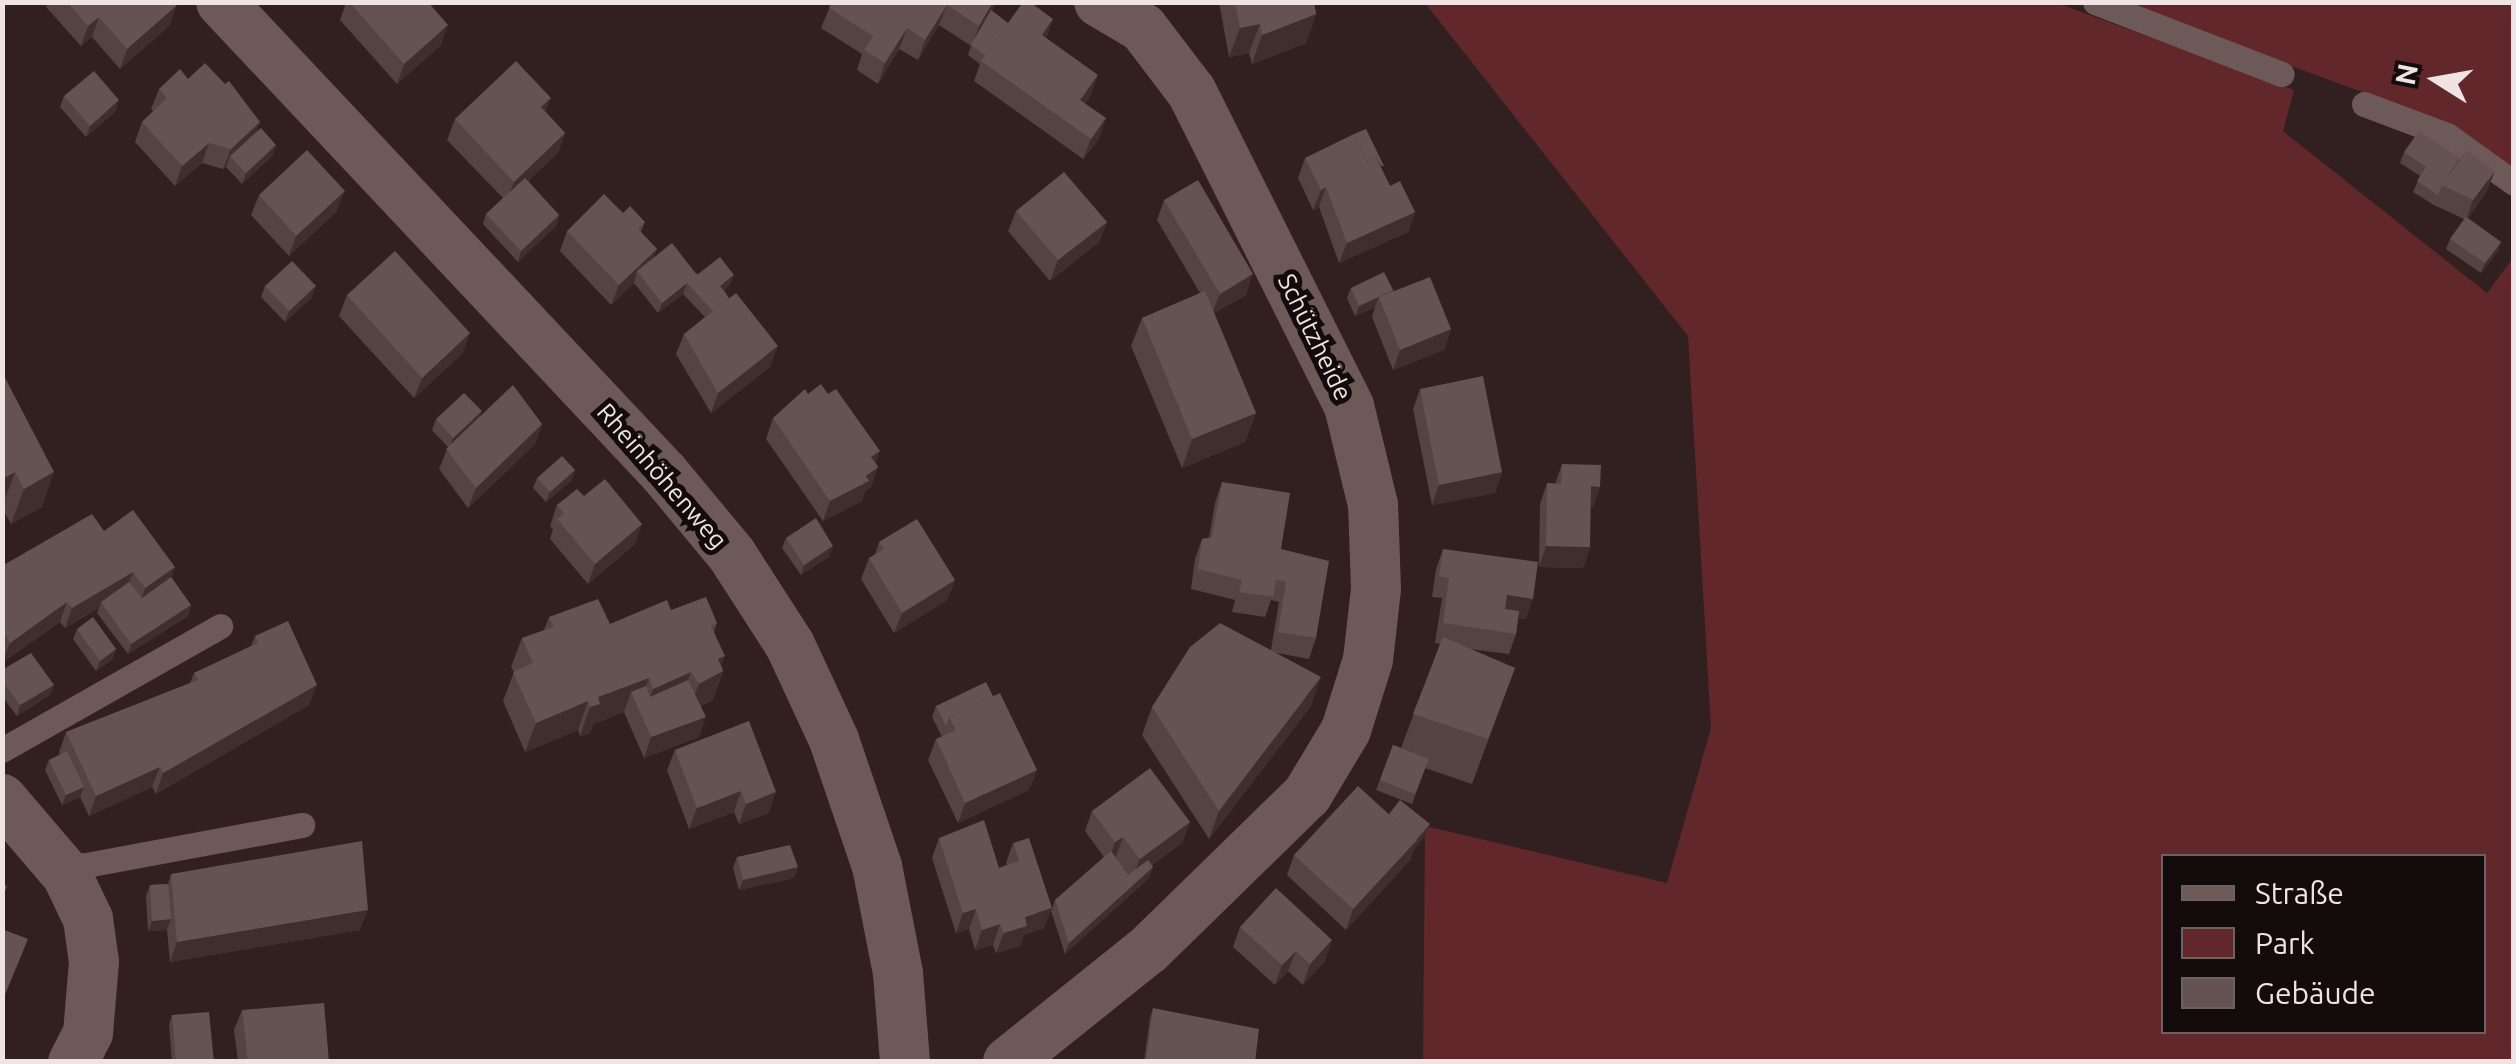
<!DOCTYPE html>
<meta charset="utf-8">
<style>
body{margin:0}
#map{position:relative;width:2516px;height:1064px;overflow:hidden;background:#321f1f;font-family:Ubuntu,sans-serif}
div>[style]{position:absolute}
[style*='--x']{left:calc(var(--x)*1px);top:calc(var(--y)*1px);width:calc(var(--w)*1px);rotate:calc(var(--a)*1deg)}
.green>*{inset:0;background:#62272b}
.service>*{height:25px;margin:-12.5px;padding:0 12.5px;transform-origin:12.5px;border-radius:12.5px;background:#6e5959}
.minor>*{height:50px;margin:-25px;padding:0 25px;transform-origin:25px;border-radius:25px;background:#6e5959}
.wall>*{inset:0;background:#554242}
.shaded-wall>*{inset:0;background:#402d2d}
.building>*{inset:0;background:#655353}
span{translate:-50% -50%;white-space:nowrap;text-align:center;line-height:1.15;-webkit-text-stroke:10px #140c0c;paint-order:stroke}
.street-label{font-size:25px;color:#f0e3e3}
.frame{position:absolute;inset:0;border:5px solid #f0e3e3;pointer-events:none}
.legend{position:absolute;left:2161px;top:854px;width:325px;height:180px;box-sizing:border-box;background:#140c0c;border:2px solid #6c6262;margin:0;padding:12px 18px;list-style:none;font-size:30px;color:#f0e3e3}
.legend li{display:flex;align-items:center;gap:20px;height:50px}
.legend b{width:50px;border:2px solid #6c6262}
.north{position:absolute;left:2386px;top:30px;width:100px;height:100px;-webkit-text-stroke:8px #140c0c;paint-order:stroke;rotate:281deg;font-size:28px;font-weight:700;line-height:40px;text-align:center;color:#f0e3e3}
.north::after{content:'';display:block;margin:auto;width:35px;height:45px;background:#f0e3e3;clip-path:polygon(50% 0,100% 100%,50% 72%,0 100%)}
</style>
<div id="map">
<div class="green">
<i style="clip-path:polygon(evenodd,1425px 3px,2057px 3px,2294px 90px,2283px 131px,2487px 293px,2513px 258px,2513px 1061px,1423px 1062px,1425px 826px,1667px 883px,1711px 728px,1688px 336px,1425px 3px,2164px 856px,2484px 856px,2484px 1032px,2164px 1032px,2164px 856px)"></i>
<i style="clip-path:polygon(2121px 3px,2513px 3px,2513px 171px,2478px 142px,2435px 119px)"></i>
</div>
<div class="service">
<i style="--x:2095;--y:2;--w:200;--a:21.1"></i>
<i style="--x:2364;--y:104;--w:89;--a:20.5"></i>
<i style="--x:2447;--y:135;--w:82;--a:35.6"></i>
<i style="--x:2;--y:750;--w:251;--a:-29.6"></i>
<i style="--x:67;--y:875;--w:21;--a:-28"></i>
<i style="--x:86;--y:865;--w:220;--a:-10.5"></i>
</div>
<div class="minor">
<i style="--x:221;--y:2;--w:647;--a:46.75"></i>
<i style="--x:664;--y:473;--w:107;--a:50.3"></i>
<i style="--x:732;--y:555;--w:107;--a:57.2"></i>
<i style="--x:790;--y:645;--w:105;--a:65.1"></i>
<i style="--x:834;--y:740;--w:133;--a:71.2"></i>
<i style="--x:877;--y:866;--w:109;--a:78.9"></i>
<i style="--x:898;--y:973;--w:89;--a:85.5"></i>
<i style="--x:2;--y:799;--w:100;--a:49.5"></i>
<i style="--x:67;--y:875;--w:49;--a:64.5"></i>
<i style="--x:88;--y:919;--w:43;--a:82.1"></i>
<i style="--x:94;--y:962;--w:71;--a:94.8"></i>
<i style="--x:88;--y:1033;--w:33;--a:117"></i>
<i style="--x:1008;--y:1062;--w:179;--a:-38.7"></i>
<i style="--x:1148;--y:950;--w:222;--a:-44.3"></i>
<i style="--x:1307;--y:795;--w:76;--a:-59"></i>
<i style="--x:1346;--y:730;--w:73;--a:-72.6"></i>
<i style="--x:1368;--y:660;--w:71;--a:-83.6"></i>
<i style="--x:1376;--y:589;--w:84;--a:-92"></i>
<i style="--x:1373;--y:505;--w:102;--a:-103.6"></i>
<i style="--x:1349;--y:406;--w:352;--a:-116.6"></i>
<i style="--x:1191;--y:91;--w:79;--a:-127.3"></i>
<i style="--x:1143;--y:28;--w:51;--a:-149.4"></i>
</div>
<div class="wall">
<i style="clip-path:polygon(48px 2px,176px 2px,170px 25px,120px 69px,92px 37px,81px 46px,46px 7px)"></i>
<i style="clip-path:polygon(342px 2px,428px 2px,441px 45px,397px 84px,340px 20px,345px 6px)"></i>
<i style="clip-path:polygon(832px 2px,996px 2px,992px 11px,1008px 23px,1046px 38px,1091px 95px,1085px 103px,1099px 139px,1083px 159px,974px 81px,980px 64px,968px 55px,971px 46px,939px 25px,918px 60px,899px 49px,878px 84px,857px 70px,862px 54px,821px 28px)"></i>
<i style="clip-path:polygon(1219px 2px,1314px 2px,1316px 14px,1306px 43px,1252px 64px,1249px 53px,1229px 57px)"></i>
<i style="clip-path:polygon(188px 79px,260px 122px,256px 132px,273px 155px,242px 184px,226px 167px,223px 169px,202px 163px,175px 186px,135px 142px,142px 122px,153px 111px,151px 109px,159px 89px)"></i>
<i style="clip-path:polygon(64px 96px,116px 111px,86px 137px,60px 107px)"></i>
<i style="clip-path:polygon(546px 112px,565px 133px,558px 153px,528px 181px,559px 215px,556px 226px,518px 262px,483px 224px,486px 214px,503px 198px,447px 140px,455px 119px)"></i>
<i style="clip-path:polygon(2404px 152px,2487px 191px,2468px 218px,2501px 242px,2497px 252px,2481px 273px,2446px 249px,2450px 239px,2464px 219px,2434px 205px,2413px 192px,2420px 176px,2400px 163px)"></i>
<i style="clip-path:polygon(1305px 158px,1382px 170px,1390px 186px,1415px 212px,1408px 232px,1339px 263px,1319px 207px,1313px 210px,1298px 178px)"></i>
<i style="clip-path:polygon(259px 195px,337px 211px,289px 256px,251px 215px)"></i>
<i style="clip-path:polygon(1164px 200px,1246px 295px,1214px 313px,1256px 413px,1245px 442px,1182px 468px,1131px 346px,1142px 318px,1200px 293px,1157px 220px)"></i>
<i style="clip-path:polygon(1016px 211px,1107px 222px,1099px 242px,1050px 281px,1008px 231px)"></i>
<i style="clip-path:polygon(623px 213px,645px 222px,641px 232px,657px 249px,653px 258px,730px 285px,724px 290px,770px 367px,711px 413px,676px 354px,684px 334px,705px 317px,683px 294px,658px 313px,634px 283px,611px 305px,560px 251px,567px 231px)"></i>
<i style="clip-path:polygon(265px 286px,312px 297px,285px 322px,261px 297px)"></i>
<i style="clip-path:polygon(1351px 288px,1393px 290px,1451px 329px,1444px 350px,1393px 370px,1372px 317px,1375px 307px,1355px 316px,1347px 298px)"></i>
<i style="clip-path:polygon(347px 295px,463px 353px,414px 398px,339px 316px)"></i>
<i style="clip-path:polygon(2px 372px,42px 507px,11px 524px,2px 508px)"></i>
<i style="clip-path:polygon(1420px 389px,1502px 472px,1495px 493px,1432px 505px,1413px 409px)"></i>
<i style="clip-path:polygon(480px 416px,542px 424px,535px 444px,468px 508px,439px 469px,448px 447px,432px 430px,436px 419px)"></i>
<i style="clip-path:polygon(773px 418px,876px 463px,878px 467px,871px 487px,865px 491px,862px 501px,823px 521px,766px 439px)"></i>
<i style="clip-path:polygon(1562px 464px,1600px 487px,1593px 507px,1590px 507px,1590px 547px,1583px 568px,1539px 567px,1540px 504px,1547px 483px,1555px 484px)"></i>
<i style="clip-path:polygon(575px 470px,571px 481px,546px 502px,533px 488px,537px 478px)"></i>
<i style="clip-path:polygon(1222px 482px,1281px 549px,1316px 638px,1309px 659px,1277px 653px,1311px 706px,1209px 839px,1142px 735px,1152px 707px,1271px 650px,1279px 602px,1271px 600px,1265px 617px,1232px 612px,1235px 600px,1191px 589px,1195px 559px,1202px 539px,1209px 538px,1215px 503px)"></i>
<i style="clip-path:polygon(584px 496px,642px 524px,635px 544px,588px 584px,550px 539px,553px 529px,550px 526px,557px 505px)"></i>
<i style="clip-path:polygon(104px 531px,175px 567px,171px 577px,191px 605px,188px 616px,128px 654px,97px 613px,99px 608px,65px 628px,60px 622px,2px 663px,2px 566px)"></i>
<i style="clip-path:polygon(786px 538px,830px 556px,801px 575px,782px 548px)"></i>
<i style="clip-path:polygon(879px 542px,955px 580px,947px 600px,894px 633px,861px 579px,869px 558px,875px 555px)"></i>
<i style="clip-path:polygon(1443px 549px,1526px 619px,1518px 618px,1516px 634px,1509px 654px,1469px 649px,1515px 668px,1472px 784px,1425px 768px,1412px 804px,1376px 790px,1393px 745px,1401px 748px,1440px 644px,1435px 643px,1442px 598px,1432px 597px,1436px 569px)"></i>
<i style="clip-path:polygon(671px 610px,717px 623px,714px 632px,723px 671px,713px 700px,701px 706px,699px 737px,644px 758px,624px 712px,593px 724px,590px 733px,580px 736px,578px 730px,525px 752px,503px 701px,514px 672px,511px 667px,522px 638px,544px 630px,549px 617px,610px 624px)"></i>
<i style="clip-path:polygon(77px 629px,116px 649px,112px 660px,96px 671px,73px 639px)"></i>
<i style="clip-path:polygon(255px 636px,309px 705px,156px 794px,152px 787px,89px 816px,80px 797px,62px 805px,45px 770px,49px 760px,60px 755px,59px 752px,66px 732px,190px 683px,194px 673px,251px 646px)"></i>
<i style="clip-path:polygon(2px 670px,54px 685px,50px 695px,17px 716px,2px 696px)"></i>
<i style="clip-path:polygon(993px 696px,1037px 770px,1029px 790px,958px 823px,928px 760px,936px 739px,942px 737px,932px 717px,936px 706px)"></i>
<i style="clip-path:polygon(749px 721px,769px 813px,739px 824px,734px 812px,689px 829px,667px 770px,675px 750px)"></i>
<i style="clip-path:polygon(1092px 811px,1190px 822px,1182px 843px,1152px 865px,1153px 867px,1149px 878px,1065px 954px,1051px 911px,1055px 900px,1104px 857px,1085px 831px)"></i>
<i style="clip-path:polygon(1389px 814px,1430px 824px,1426px 834px,1414px 849px,1410px 860px,1346px 930px,1287px 875px,1294px 855px)"></i>
<i style="clip-path:polygon(939px 838px,999px 868px,1007px 865px,1006px 863px,1013px 843px,1044px 928px,1024px 935px,1020px 946px,996px 953px,993px 945px,975px 950px,969px 929px,956px 933px,932px 858px)"></i>
<i style="clip-path:polygon(737px 857px,798px 867px,794px 878px,739px 890px,733px 868px)"></i>
<i style="clip-path:polygon(171px 874px,360px 930px,170px 962px,167px 930px,148px 931px,146px 896px,150px 885px,168px 884px)"></i>
<i style="clip-path:polygon(1240px 927px,1325px 961px,1303px 985px,1288px 971px,1275px 985px,1233px 947px)"></i>
<i style="clip-path:polygon(1153px 1008px,1255px 1062px,1144px 1062px,1150px 1018px)"></i>
<i style="clip-path:polygon(242px 1010px,329px 1062px,238px 1062px,234px 1030px)"></i>
<i style="clip-path:polygon(172px 1015px,214px 1062px,172px 1062px,169px 1025px)"></i>
</div>
<div class="shaded-wall">
<i style="clip-path:polygon(993px 2px,996px 2px,992px 12px,972px 46px,979px 26px)"></i>
<i style="clip-path:polygon(177px 5px,170px 25px,120px 69px,127px 49px)"></i>
<i style="clip-path:polygon(947px 5px,939px 25px,918px 60px,925px 40px)"></i>
<i style="clip-path:polygon(1316px 14px,1306px 43px,1252px 64px,1262px 35px)"></i>
<i style="clip-path:polygon(99px 17px,92px 37px,81px 46px,88px 26px)"></i>
<i style="clip-path:polygon(1053px 19px,1046px 39px,1042px 35px)"></i>
<i style="clip-path:polygon(1260px 24px,1249px 53px,1229px 57px,1240px 28px)"></i>
<i style="clip-path:polygon(448px 25px,441px 45px,397px 84px,404px 64px)"></i>
<i style="clip-path:polygon(907px 28px,899px 49px,878px 84px,885px 63px)"></i>
<i style="clip-path:polygon(1098px 75px,1091px 95px,1073px 120px,1080px 100px)"></i>
<i style="clip-path:polygon(551px 98px,543px 118px,541px 107px)"></i>
<i style="clip-path:polygon(119px 100px,116px 111px,86px 137px,90px 126px)"></i>
<i style="clip-path:polygon(1106px 118px,1099px 139px,1083px 159px,1091px 139px)"></i>
<i style="clip-path:polygon(260px 122px,252px 143px,230px 156px,226px 167px,223px 169px,231px 149px)"></i>
<i style="clip-path:polygon(565px 133px,558px 153px,506px 202px,514px 182px)"></i>
<i style="clip-path:polygon(209px 143px,202px 163px,175px 186px,182px 166px)"></i>
<i style="clip-path:polygon(276px 145px,273px 155px,242px 184px,246px 173px)"></i>
<i style="clip-path:polygon(2495px 171px,2487px 191px,2466px 220px,2473px 200px)"></i>
<i style="clip-path:polygon(1326px 187px,1319px 207px,1313px 210px,1321px 190px)"></i>
<i style="clip-path:polygon(345px 191px,337px 211px,289px 256px,296px 236px)"></i>
<i style="clip-path:polygon(1415px 212px,1408px 232px,1339px 263px,1347px 243px)"></i>
<i style="clip-path:polygon(559px 215px,556px 226px,518px 262px,521px 251px)"></i>
<i style="clip-path:polygon(1107px 222px,1099px 242px,1050px 281px,1058px 260px)"></i>
<i style="clip-path:polygon(2501px 242px,2497px 252px,2481px 273px,2485px 263px)"></i>
<i style="clip-path:polygon(657px 249px,649px 269px,637px 271px,634px 283px,611px 305px,619px 285px)"></i>
<i style="clip-path:polygon(1253px 274px,1246px 295px,1212px 314px,1220px 294px)"></i>
<i style="clip-path:polygon(734px 275px,730px 285px,716px 296px,720px 286px)"></i>
<i style="clip-path:polygon(687px 283px,683px 294px,658px 313px,662px 303px)"></i>
<i style="clip-path:polygon(316px 286px,312px 297px,285px 322px,289px 311px)"></i>
<i style="clip-path:polygon(1393px 290px,1379px 297px,1375px 307px,1355px 316px,1359px 306px)"></i>
<i style="clip-path:polygon(1451px 329px,1444px 350px,1393px 370px,1400px 350px)"></i>
<i style="clip-path:polygon(470px 333px,463px 353px,414px 398px,422px 378px)"></i>
<i style="clip-path:polygon(778px 346px,770px 367px,711px 413px,718px 393px)"></i>
<i style="clip-path:polygon(482px 411px,478px 422px,449px 449px,453px 438px)"></i>
<i style="clip-path:polygon(1256px 413px,1245px 442px,1182px 468px,1192px 439px)"></i>
<i style="clip-path:polygon(542px 424px,535px 444px,468px 508px,476px 488px)"></i>
<i style="clip-path:polygon(880px 451px,873px 471px,878px 467px,871px 487px,865px 491px,862px 501px,823px 521px,830px 501px,871px 457px)"></i>
<i style="clip-path:polygon(575px 470px,571px 481px,546px 502px,550px 492px)"></i>
<i style="clip-path:polygon(15px 472px,2px 507px,2px 479px)"></i>
<i style="clip-path:polygon(54px 472px,42px 507px,11px 524px,24px 489px)"></i>
<i style="clip-path:polygon(1502px 472px,1495px 493px,1432px 505px,1439px 485px)"></i>
<i style="clip-path:polygon(1591px 486px,1600px 487px,1593px 507px,1583px 506px)"></i>
<i style="clip-path:polygon(642px 524px,635px 544px,588px 584px,595px 564px)"></i>
<i style="clip-path:polygon(833px 546px,830px 556px,801px 575px,804px 565px)"></i>
<i style="clip-path:polygon(1546px 546px,1590px 547px,1583px 568px,1539px 567px)"></i>
<i style="clip-path:polygon(175px 567px,167px 587px,138px 608px,145px 588px)"></i>
<i style="clip-path:polygon(133px 572px,126px 592px,101px 602px,99px 608px,65px 628px,72px 608px)"></i>
<i style="clip-path:polygon(955px 580px,947px 600px,894px 633px,902px 613px)"></i>
<i style="clip-path:polygon(1507px 595px,1533px 599px,1526px 619px,1500px 615px)"></i>
<i style="clip-path:polygon(67px 602px,60px 622px,2px 663px,10px 643px)"></i>
<i style="clip-path:polygon(191px 605px,188px 616px,128px 654px,131px 644px)"></i>
<i style="clip-path:polygon(116px 649px,112px 660px,96px 671px,100px 661px)"></i>
<i style="clip-path:polygon(725px 656px,718px 673px,723px 671px,713px 700px,688px 712px,699px 684px,718px 659px)"></i>
<i style="clip-path:polygon(691px 672px,680px 700px,643px 717px,653px 689px)"></i>
<i style="clip-path:polygon(1321px 677px,1311px 706px,1209px 839px,1219px 811px)"></i>
<i style="clip-path:polygon(649px 678px,638px 707px,631px 692px,624px 712px,593px 724px,590px 733px,580px 736px,590px 707px,598px 697px)"></i>
<i style="clip-path:polygon(54px 685px,50px 695px,17px 716px,20px 705px)"></i>
<i style="clip-path:polygon(317px 685px,309px 705px,156px 794px,163px 773px)"></i>
<i style="clip-path:polygon(588px 701px,578px 730px,525px 752px,536px 723px)"></i>
<i style="clip-path:polygon(706px 717px,699px 737px,644px 758px,651px 737px)"></i>
<i style="clip-path:polygon(160px 767px,152px 787px,89px 816px,96px 796px)"></i>
<i style="clip-path:polygon(1037px 770px,1029px 790px,958px 823px,965px 803px)"></i>
<i style="clip-path:polygon(84px 787px,80px 797px,62px 805px,66px 795px)"></i>
<i style="clip-path:polygon(741px 791px,734px 812px,689px 829px,697px 808px)"></i>
<i style="clip-path:polygon(776px 792px,769px 813px,739px 824px,746px 804px)"></i>
<i style="clip-path:polygon(1190px 822px,1182px 843px,1132px 879px,1140px 859px)"></i>
<i style="clip-path:polygon(1430px 824px,1426px 834px,1414px 849px,1410px 860px,1346px 930px,1353px 909px)"></i>
<i style="clip-path:polygon(1123px 837px,1116px 857px,1108px 863px,1115px 842px)"></i>
<i style="clip-path:polygon(798px 867px,794px 878px,739px 890px,743px 880px)"></i>
<i style="clip-path:polygon(1153px 867px,1149px 878px,1065px 954px,1069px 943px)"></i>
<i style="clip-path:polygon(1052px 908px,1044px 928px,1024px 935px,1020px 946px,996px 953px,1004px 933px,1025px 917px)"></i>
<i style="clip-path:polygon(976px 909px,969px 929px,956px 933px,963px 913px)"></i>
<i style="clip-path:polygon(368px 910px,360px 930px,170px 962px,177px 942px)"></i>
<i style="clip-path:polygon(171px 919px,167px 930px,148px 931px,152px 921px)"></i>
<i style="clip-path:polygon(1000px 924px,993px 945px,975px 950px,982px 930px)"></i>
<i style="clip-path:polygon(1332px 940px,1325px 961px,1303px 985px,1310px 964px)"></i>
<i style="clip-path:polygon(1296px 951px,1288px 971px,1275px 985px,1282px 965px)"></i>
</div>
<div class="building">
<i style="clip-path:polygon(67px 2px,176px 2px,177px 5px,127px 49px,99px 17px,88px 26px)"></i>
<i style="clip-path:polygon(349px 2px,428px 2px,448px 25px,404px 64px)"></i>
<i style="clip-path:polygon(832px 2px,993px 2px,979px 26px,947px 5px,925px 40px,907px 28px,885px 63px,864px 50px,873px 36px,829px 8px)"></i>
<i style="clip-path:polygon(1023px 2px,1030px 2px,1053px 19px,1042px 35px,1098px 75px,1080px 100px,1106px 118px,1091px 139px,981px 61px)"></i>
<i style="clip-path:polygon(1235px 2px,1314px 2px,1316px 14px,1262px 35px,1260px 24px,1240px 28px)"></i>
<i style="clip-path:polygon(991px 10px,1008px 23px,985px 55px,971px 45px)"></i>
<i style="clip-path:polygon(516px 61px,551px 98px,541px 107px,565px 133px,514px 182px,455px 119px)"></i>
<i style="clip-path:polygon(205px 63px,225px 84px,229px 81px,260px 122px,231px 149px,209px 143px,182px 166px,142px 122px,167px 98px,159px 89px,180px 69px,188px 79px)"></i>
<i style="clip-path:polygon(94px 71px,119px 100px,90px 126px,64px 96px)"></i>
<i style="clip-path:polygon(261px 128px,276px 145px,246px 173px,230px 156px)"></i>
<i style="clip-path:polygon(1366px 129px,1384px 166px,1381px 166px,1376px 157px,1367px 162px,1354px 134px)"></i>
<i style="clip-path:polygon(2419px 131px,2460px 158px,2442px 185px,2438px 195px,2417px 181px,2426px 167px,2404px 152px)"></i>
<i style="clip-path:polygon(1354px 134px,1367px 162px,1376px 157px,1390px 186px,1400px 181px,1415px 212px,1347px 243px,1326px 187px,1321px 190px,1305px 158px)"></i>
<i style="clip-path:polygon(307px 150px,345px 191px,296px 236px,259px 195px)"></i>
<i style="clip-path:polygon(2466px 150px,2495px 171px,2473px 200px,2442px 185px)"></i>
<i style="clip-path:polygon(1064px 172px,1107px 222px,1058px 260px,1016px 211px)"></i>
<i style="clip-path:polygon(525px 178px,559px 215px,521px 251px,486px 214px)"></i>
<i style="clip-path:polygon(1198px 180px,1253px 274px,1220px 294px,1164px 200px)"></i>
<i style="clip-path:polygon(604px 194px,623px 213px,630px 206px,645px 222px,638px 229px,657px 249px,619px 285px,567px 231px)"></i>
<i style="clip-path:polygon(2466px 217px,2501px 242px,2485px 263px,2450px 239px)"></i>
<i style="clip-path:polygon(672px 243px,697px 275px,720px 257px,734px 275px,720px 286px,729px 298px,713px 311px,687px 283px,662px 303px,637px 271px)"></i>
<i style="clip-path:polygon(395px 251px,470px 333px,422px 378px,347px 295px)"></i>
<i style="clip-path:polygon(292px 261px,316px 286px,289px 311px,265px 286px)"></i>
<i style="clip-path:polygon(1384px 272px,1393px 290px,1359px 306px,1351px 288px)"></i>
<i style="clip-path:polygon(1430px 277px,1451px 329px,1400px 350px,1379px 297px)"></i>
<i style="clip-path:polygon(1205px 291px,1256px 413px,1192px 439px,1142px 318px)"></i>
<i style="clip-path:polygon(736px 293px,778px 346px,718px 393px,684px 334px)"></i>
<i style="clip-path:polygon(2px 372px,54px 472px,24px 489px,15px 472px,2px 479px)"></i>
<i style="clip-path:polygon(1483px 376px,1502px 472px,1439px 485px,1420px 389px)"></i>
<i style="clip-path:polygon(821px 384px,828px 394px,836px 389px,880px 451px,871px 457px,878px 467px,866px 476px,869px 481px,830px 501px,773px 418px,805px 389px,808px 394px)"></i>
<i style="clip-path:polygon(513px 385px,542px 424px,476px 488px,446px 449px)"></i>
<i style="clip-path:polygon(464px 393px,482px 411px,453px 438px,436px 419px)"></i>
<i style="clip-path:polygon(562px 456px,575px 470px,550px 492px,537px 478px)"></i>
<i style="clip-path:polygon(1562px 464px,1601px 465px,1600px 487px,1591px 486px,1590px 547px,1546px 546px,1547px 483px,1561px 484px)"></i>
<i style="clip-path:polygon(605px 479px,642px 524px,595px 564px,557px 519px,564px 513px,557px 505px,577px 489px,584px 496px)"></i>
<i style="clip-path:polygon(1222px 482px,1290px 493px,1281px 549px,1329px 561px,1316px 638px,1278px 632px,1286px 582px,1276px 580px,1273px 597px,1239px 592px,1242px 580px,1198px 569px,1202px 539px,1212px 537px)"></i>
<i style="clip-path:polygon(133px 510px,175px 567px,145px 588px,133px 572px,72px 608px,67px 602px,10px 643px,6px 636px,2px 639px,2px 566px,92px 514px,104px 531px)"></i>
<i style="clip-path:polygon(816px 518px,833px 546px,804px 565px,786px 538px)"></i>
<i style="clip-path:polygon(917px 519px,955px 580px,902px 613px,869px 558px,884px 549px,879px 542px)"></i>
<i style="clip-path:polygon(1443px 549px,1538px 562px,1533px 599px,1507px 595px,1505px 609px,1519px 611px,1516px 634px,1443px 623px,1449px 578px,1439px 576px)"></i>
<i style="clip-path:polygon(171px 577px,191px 605px,131px 644px,101px 602px,129px 582px,142px 598px)"></i>
<i style="clip-path:polygon(706px 597px,717px 623px,711px 626px,725px 656px,718px 659px,723px 671px,699px 684px,691px 672px,653px 689px,649px 678px,598px 697px,600px 704px,590px 707px,588px 701px,536px 723px,513px 672px,533px 663px,522px 638px,554px 627px,549px 617px,598px 599px,610px 624px,667px 600px,671px 610px)"></i>
<i style="clip-path:polygon(93px 617px,116px 649px,100px 661px,77px 629px)"></i>
<i style="clip-path:polygon(288px 621px,317px 685px,163px 773px,160px 767px,96px 796px,66px 732px,198px 680px,194px 673px,258px 643px,255px 636px)"></i>
<i style="clip-path:polygon(1220px 623px,1321px 677px,1219px 811px,1152px 707px,1190px 647px)"></i>
<i style="clip-path:polygon(1443px 637px,1515px 668px,1488px 739px,1413px 714px)"></i>
<i style="clip-path:polygon(31px 653px,54px 685px,20px 705px,2px 680px,2px 670px)"></i>
<i style="clip-path:polygon(688px 680px,706px 717px,651px 737px,631px 692px,646px 686px,650px 697px)"></i>
<i style="clip-path:polygon(986px 682px,993px 696px,949px 717px,946px 726px,936px 706px)"></i>
<i style="clip-path:polygon(1000px 693px,1037px 770px,965px 803px,936px 739px,956px 730px,949px 717px)"></i>
<i style="clip-path:polygon(749px 721px,776px 792px,746px 804px,741px 791px,697px 808px,675px 750px)"></i>
<i style="clip-path:polygon(1393px 745px,1429px 759px,1415px 794px,1380px 780px)"></i>
<i style="clip-path:polygon(67px 751px,84px 787px,66px 795px,49px 760px)"></i>
<i style="clip-path:polygon(1150px 768px,1190px 822px,1140px 859px,1123px 837px,1115px 842px,1092px 811px)"></i>
<i style="clip-path:polygon(1358px 786px,1417px 840px,1353px 909px,1294px 855px)"></i>
<i style="clip-path:polygon(1400px 800px,1430px 824px,1416px 840px,1389px 814px)"></i>
<i style="clip-path:polygon(984px 820px,999px 868px,1019px 861px,1013px 843px,1029px 838px,1052px 908px,1025px 917px,1027px 926px,1004px 933px,1000px 924px,982px 930px,976px 909px,963px 913px,939px 838px)"></i>
<i style="clip-path:polygon(362px 841px,368px 910px,177px 942px,171px 874px)"></i>
<i style="clip-path:polygon(790px 845px,798px 867px,743px 880px,737px 857px)"></i>
<i style="clip-path:polygon(1111px 851px,1128px 875px,1148px 860px,1153px 867px,1069px 943px,1055px 900px)"></i>
<i style="clip-path:polygon(2px 884px,7px 886px,2px 899px)"></i>
<i style="clip-path:polygon(168px 884px,171px 919px,152px 921px,150px 885px)"></i>
<i style="clip-path:polygon(1276px 888px,1332px 940px,1310px 964px,1296px 951px,1282px 965px,1240px 927px)"></i>
<i style="clip-path:polygon(2px 929px,28px 939px,2px 1002px)"></i>
<i style="clip-path:polygon(324px 1003px,329px 1062px,248px 1062px,242px 1010px)"></i>
<i style="clip-path:polygon(1153px 1008px,1259px 1029px,1255px 1062px,1146px 1062px)"></i>
<i style="clip-path:polygon(209px 1012px,214px 1062px,176px 1062px,172px 1015px)"></i>
</div>
<div class="street-label">
<span style="left:1315px;top:337px;rotate:64deg">Schützheide</span>
<span style="left:662px;top:476px;rotate:49deg">Rheinhöhenweg</span>
</div>
<div class="frame"></div>
<ul class="legend">
<li><b style="height:12px;background:#6e5959"></b>Straße</li>
<li><b style="height:28px;background:#62272b"></b>Park</li>
<li><b style="height:28px;background:#655353"></b>Gebäude</li>
</ul>
<div class="north">N</div>
</div>
